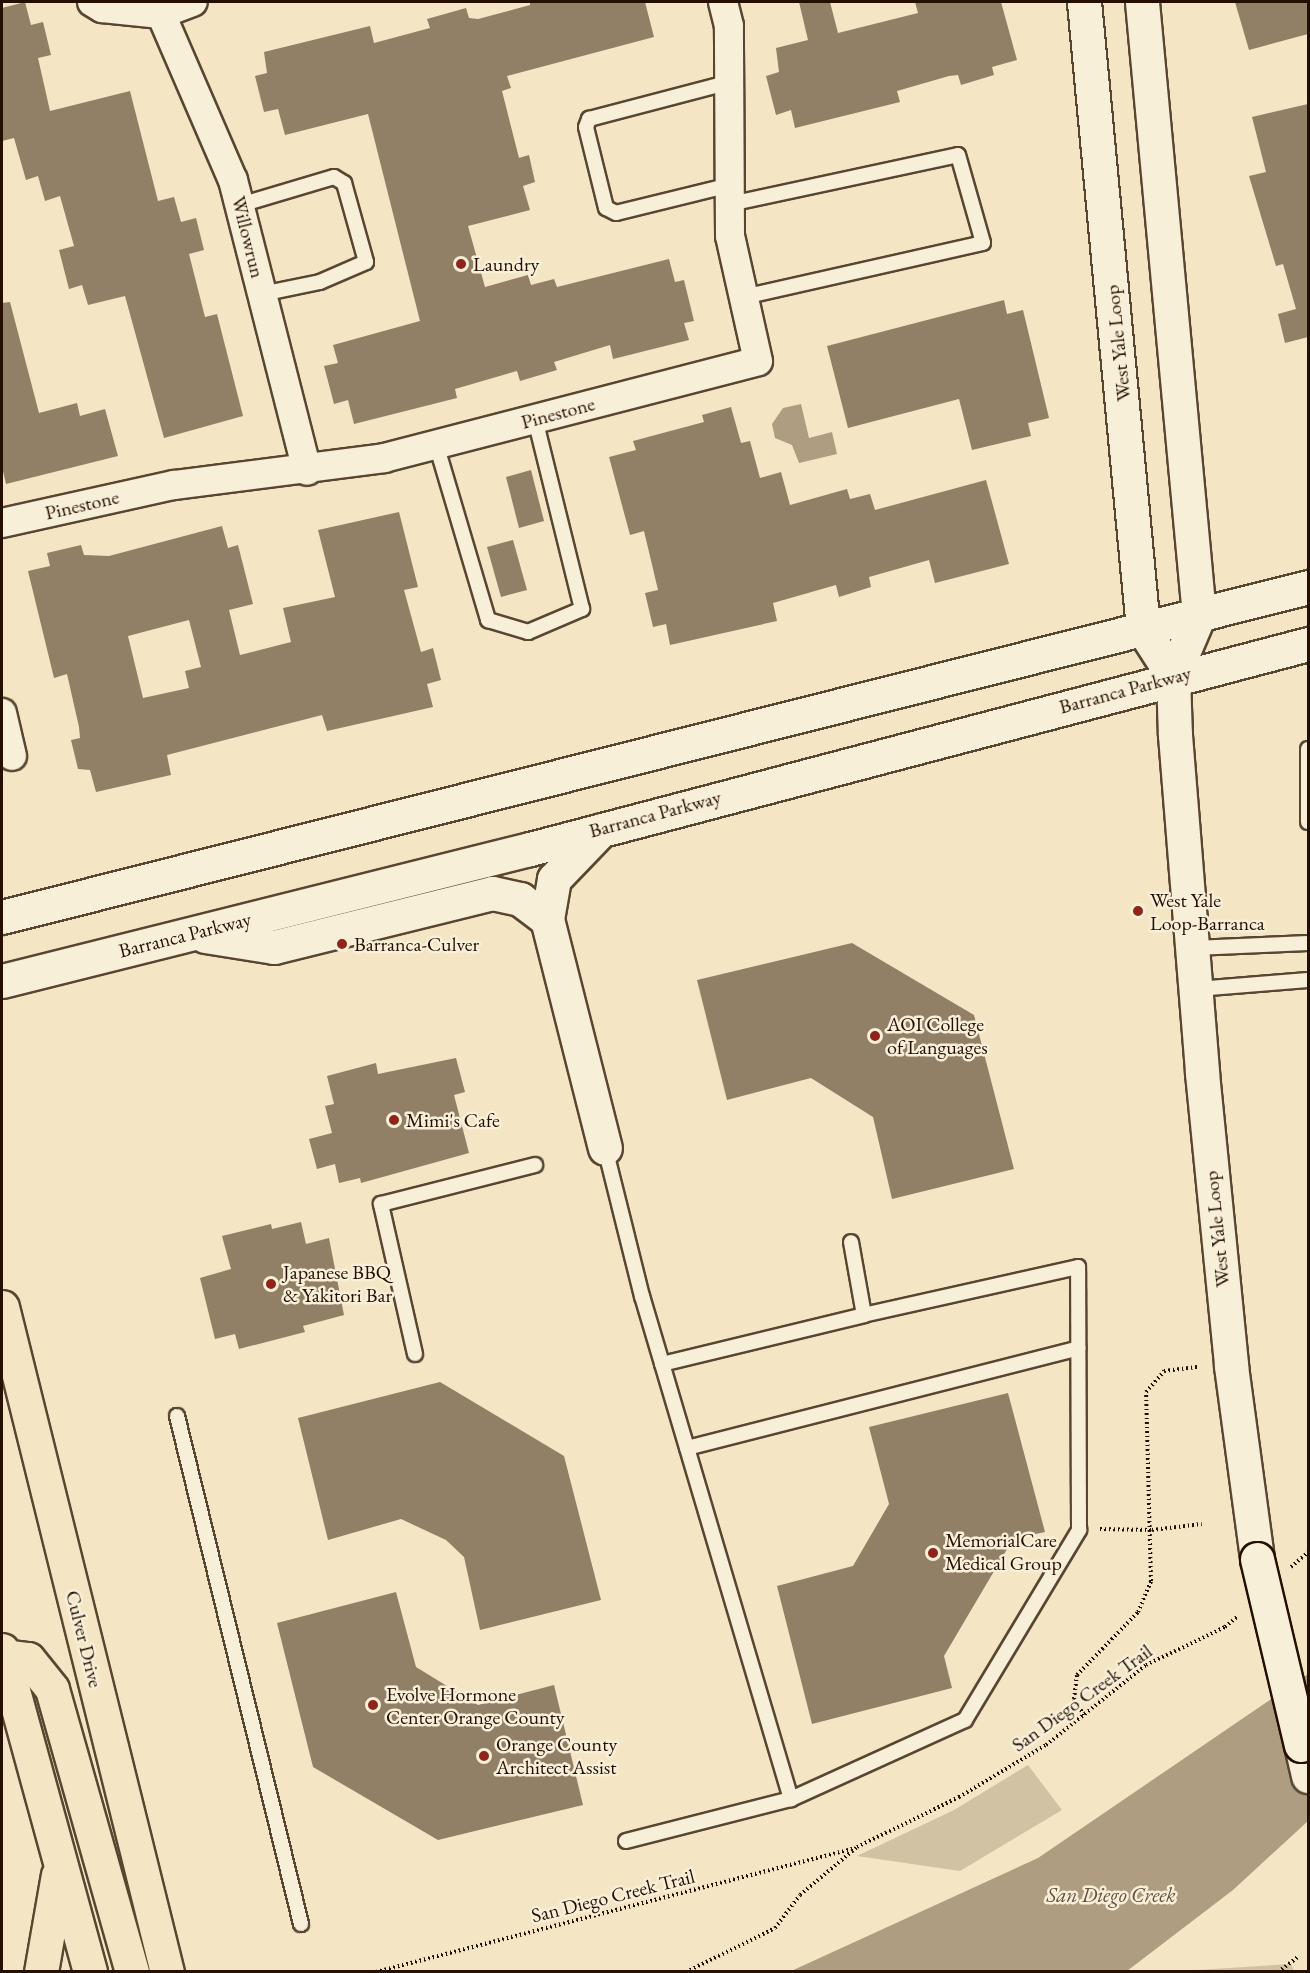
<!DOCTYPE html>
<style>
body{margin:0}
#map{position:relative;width:1310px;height:1973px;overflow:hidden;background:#f4e6c4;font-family:"EB Garamond",serif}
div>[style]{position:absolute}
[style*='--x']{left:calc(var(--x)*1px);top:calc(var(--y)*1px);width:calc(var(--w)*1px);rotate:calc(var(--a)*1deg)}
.green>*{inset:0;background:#d1c2a3}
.water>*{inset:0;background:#ae9d81}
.building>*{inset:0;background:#917f66}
.path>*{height:4px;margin-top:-2px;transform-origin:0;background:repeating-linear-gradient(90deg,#251000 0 1.5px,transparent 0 4.5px)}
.roads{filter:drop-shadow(2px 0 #594631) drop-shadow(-2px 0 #594631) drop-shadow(0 2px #594631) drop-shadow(0 -2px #594631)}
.service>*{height:14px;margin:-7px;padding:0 7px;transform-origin:7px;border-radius:7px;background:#f8efd9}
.minor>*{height:28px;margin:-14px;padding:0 14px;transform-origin:14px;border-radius:14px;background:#f8efd9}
.secondary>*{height:33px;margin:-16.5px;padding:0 16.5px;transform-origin:16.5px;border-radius:16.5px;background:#f8efd9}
.primary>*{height:33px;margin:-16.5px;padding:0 16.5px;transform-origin:16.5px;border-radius:16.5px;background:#f4e6c4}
.bridges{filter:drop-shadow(2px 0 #251000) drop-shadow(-2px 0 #251000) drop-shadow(0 2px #251000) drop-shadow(0 -2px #251000)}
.secondary-bridge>*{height:33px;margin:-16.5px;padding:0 16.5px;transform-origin:16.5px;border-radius:16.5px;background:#f8efd9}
.dots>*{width:16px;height:16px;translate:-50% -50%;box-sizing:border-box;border:3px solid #f8efd9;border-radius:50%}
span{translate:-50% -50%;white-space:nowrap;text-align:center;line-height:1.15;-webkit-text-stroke:5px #f8efd9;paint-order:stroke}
.street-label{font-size:20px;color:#251000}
.poi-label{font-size:20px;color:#251000}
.left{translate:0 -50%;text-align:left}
.water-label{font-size:21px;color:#634f3a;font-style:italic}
.frame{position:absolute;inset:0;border:3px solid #251000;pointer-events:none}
</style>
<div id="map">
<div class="green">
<i style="clip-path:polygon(1028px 1765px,1062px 1810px,960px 1871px,857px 1856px,954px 1810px)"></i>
<i style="clip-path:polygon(1291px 1964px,1294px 1971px,1181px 1971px)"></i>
</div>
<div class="water">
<i style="clip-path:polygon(801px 404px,809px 438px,832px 432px,837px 454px,799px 463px,792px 445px,775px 438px,772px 424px,783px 408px)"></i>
<i style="clip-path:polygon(1308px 1674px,1308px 1821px,1233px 1890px,1127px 1971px,789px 1972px,1038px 1858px)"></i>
</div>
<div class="building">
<i style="clip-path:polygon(25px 2px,31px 25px,43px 22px,51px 55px,38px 58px,50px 111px,130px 91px,158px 201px,174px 197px,181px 222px,196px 218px,204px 250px,189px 254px,205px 317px,217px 314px,243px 416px,164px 438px,125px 296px,88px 305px,82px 285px,69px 289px,59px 250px,74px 246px,60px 196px,45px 201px,38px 176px,26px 180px,14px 138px,2px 141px,2px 8px)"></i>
<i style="clip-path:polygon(530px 2px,645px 2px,654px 37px,507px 76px,511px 88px,502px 91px,519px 158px,529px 155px,535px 182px,523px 186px,530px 210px,468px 226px,485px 287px,528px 275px,531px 285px,554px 279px,557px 287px,669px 259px,675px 282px,684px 280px,694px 321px,684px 323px,689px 340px,613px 359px,610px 345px,554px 362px,557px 370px,520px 381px,517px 371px,455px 389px,457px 398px,354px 424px,348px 400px,334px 404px,324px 366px,338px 363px,333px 345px,420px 321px,368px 114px,285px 135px,278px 109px,264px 112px,255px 76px,267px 73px,264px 52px,370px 26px,374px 43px,430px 28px,427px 19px,466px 8px,469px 18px,478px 19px,530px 5px)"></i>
<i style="clip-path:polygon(799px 2px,830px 2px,838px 33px,918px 13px,915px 2px,1001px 2px,1017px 60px,992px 67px,994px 75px,961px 85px,958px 75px,949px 76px,897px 91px,900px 102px,795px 128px,791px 110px,776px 115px,766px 76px,779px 72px,776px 48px,808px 40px)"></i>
<i style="clip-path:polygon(1235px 2px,1308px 2px,1308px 34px,1249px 50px)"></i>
<i style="clip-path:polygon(1308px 104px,1308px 337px,1285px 343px,1278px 314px,1296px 309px,1283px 264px,1276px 266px,1249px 176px,1266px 172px,1252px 117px)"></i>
<i style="clip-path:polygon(1004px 300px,1007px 314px,1023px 310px,1049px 418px,1028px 423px,1031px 436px,972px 450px,959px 399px,848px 428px,827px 346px)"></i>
<i style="clip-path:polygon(10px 302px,39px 413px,77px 403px,80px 416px,105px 409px,118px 456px,6px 484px,2px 467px,2px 303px)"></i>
<i style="clip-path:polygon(731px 407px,741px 443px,750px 441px,760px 478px,781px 472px,790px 505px,847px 489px,850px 499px,870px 494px,875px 510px,986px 480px,1009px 564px,935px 583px,929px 560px,869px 577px,871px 587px,839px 597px,836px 585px,773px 603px,777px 621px,670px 645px,666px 624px,653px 627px,645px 593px,658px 590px,644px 531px,630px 535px,609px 457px,636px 450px,633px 441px,704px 422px,702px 415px)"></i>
<i style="clip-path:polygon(531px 470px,544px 521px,519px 528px,506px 477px)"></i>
<i style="clip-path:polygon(evenodd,399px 512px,418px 587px,404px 590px,421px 652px,433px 648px,441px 680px,427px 684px,433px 707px,327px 731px,322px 715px,167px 755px,171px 775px,96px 792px,90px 770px,78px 769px,71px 740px,80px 738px,79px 727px,67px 674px,54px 678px,28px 571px,50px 566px,47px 553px,81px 545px,84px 555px,109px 556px,222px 526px,228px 548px,238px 545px,253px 604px,229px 610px,240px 655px,291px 642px,283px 608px,335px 597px,318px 530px,399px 512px,189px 620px,201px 667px,185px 671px,189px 688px,143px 698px,128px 636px,189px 620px)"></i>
<i style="clip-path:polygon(513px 540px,527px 590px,501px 597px,487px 547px)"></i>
<i style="clip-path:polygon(852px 943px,974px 1015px,1014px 1169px,892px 1199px,873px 1117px,811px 1078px,727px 1100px,697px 980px)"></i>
<i style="clip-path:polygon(456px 1058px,465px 1092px,454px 1095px,469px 1153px,361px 1183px,360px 1178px,339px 1183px,335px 1164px,317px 1169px,309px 1139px,332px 1133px,325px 1106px,334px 1104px,327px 1076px,376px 1063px,378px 1074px)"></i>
<i style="clip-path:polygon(301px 1222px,306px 1244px,329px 1238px,344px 1315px,303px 1326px,305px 1332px,239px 1349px,235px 1334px,215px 1339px,200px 1278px,231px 1269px,222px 1236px,271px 1224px,272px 1229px)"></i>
<i style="clip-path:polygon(440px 1382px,564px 1456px,601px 1600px,480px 1630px,464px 1557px,446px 1540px,401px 1519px,328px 1540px,298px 1418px)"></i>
<i style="clip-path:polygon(1008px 1393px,1045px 1532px,1013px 1539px,944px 1656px,952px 1688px,812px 1724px,777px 1586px,853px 1566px,889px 1504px,869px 1427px)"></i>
<i style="clip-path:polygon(396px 1592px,416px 1667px,478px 1705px,554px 1685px,583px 1805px,438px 1840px,313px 1767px,277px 1623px)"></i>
</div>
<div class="path">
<i style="--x:1100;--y:1529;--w:52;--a:1.1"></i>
<i style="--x:1152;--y:1530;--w:50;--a:-6.8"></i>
<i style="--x:1291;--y:1567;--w:23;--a:-41"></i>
<i style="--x:1084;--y:1715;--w:19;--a:-122"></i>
<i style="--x:1074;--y:1699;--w:24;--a:-83"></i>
<i style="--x:1077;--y:1675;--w:88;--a:-45.9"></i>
<i style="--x:1138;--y:1612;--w:34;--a:-67"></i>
<i style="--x:1151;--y:1581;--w:189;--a:-91.5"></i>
<i style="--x:1146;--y:1392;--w:28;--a:-49"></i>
<i style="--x:1164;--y:1371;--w:35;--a:-7"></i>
<i style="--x:376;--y:1972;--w:495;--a:-14.5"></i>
<i style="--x:686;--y:1972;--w:99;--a:-26.3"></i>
<i style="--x:775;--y:1928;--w:41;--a:-52.9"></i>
<i style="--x:800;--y:1895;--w:75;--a:-40.1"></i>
<i style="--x:857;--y:1847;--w:114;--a:-26.1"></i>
<i style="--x:959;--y:1797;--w:101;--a:-30.9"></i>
<i style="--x:1046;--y:1745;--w:128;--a:-38.7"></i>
<i style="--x:1146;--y:1665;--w:88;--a:-25.7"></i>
<i style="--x:1225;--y:1627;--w:16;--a:-40"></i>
<i style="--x:1278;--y:1972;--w:25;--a:-37"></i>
</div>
<div class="roads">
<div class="service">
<i style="--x:730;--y:185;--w:117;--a:166.2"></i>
<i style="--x:616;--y:213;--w:11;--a:-153"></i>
<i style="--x:606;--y:208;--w:83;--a:-103.9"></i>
<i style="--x:586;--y:127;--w:9;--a:-69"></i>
<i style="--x:589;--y:119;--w:146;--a:-14.7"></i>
<i style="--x:730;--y:204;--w:233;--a:-12.1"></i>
<i style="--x:958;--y:155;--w:91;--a:74.1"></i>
<i style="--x:983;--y:243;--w:245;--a:167.3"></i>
<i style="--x:240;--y:205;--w:98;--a:-16.6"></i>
<i style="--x:334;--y:177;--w:12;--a:31"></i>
<i style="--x:344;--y:183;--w:82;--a:74.4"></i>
<i style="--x:366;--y:262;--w:50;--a:156.5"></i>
<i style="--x:320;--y:282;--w:59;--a:168.3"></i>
<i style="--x:436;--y:444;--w:184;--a:73.5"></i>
<i style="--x:488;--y:620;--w:42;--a:16.7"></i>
<i style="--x:528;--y:632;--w:59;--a:-23.1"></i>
<i style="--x:582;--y:609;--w:196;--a:-103.9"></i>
<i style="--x:1308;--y:749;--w:73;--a:90"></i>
<i style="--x:1194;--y:948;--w:114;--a:-2.5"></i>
<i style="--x:1197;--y:989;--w:111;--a:-4.6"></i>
<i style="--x:605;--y:1148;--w:153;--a:76"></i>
<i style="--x:642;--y:1296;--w:525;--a:73.5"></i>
<i style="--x:415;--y:1354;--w:154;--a:-102.8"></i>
<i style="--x:381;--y:1204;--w:159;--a:-14.2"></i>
<i style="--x:662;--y:1364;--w:208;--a:-13.6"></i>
<i style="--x:177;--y:1416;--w:523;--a:76.28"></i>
<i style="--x:687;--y:1448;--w:404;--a:-14.3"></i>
<i style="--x:626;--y:1841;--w:170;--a:-14.3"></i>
<i style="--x:791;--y:1799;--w:191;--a:-24.4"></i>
<i style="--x:965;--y:1720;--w:222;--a:-59"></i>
<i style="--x:1079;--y:1530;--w:263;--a:-90.2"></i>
<i style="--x:1078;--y:1267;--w:219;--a:167.4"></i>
<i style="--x:864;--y:1315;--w:74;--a:-100.1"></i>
</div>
<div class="minor">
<i style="--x:92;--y:2;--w:12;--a:31"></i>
<i style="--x:102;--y:8;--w:59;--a:5.8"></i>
<i style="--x:161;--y:14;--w:34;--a:-21"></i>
<i style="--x:161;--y:14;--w:181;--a:66.6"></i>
<i style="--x:233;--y:180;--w:300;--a:75.7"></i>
<i style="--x:2;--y:523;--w:176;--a:-12.5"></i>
<i style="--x:174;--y:485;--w:212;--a:-7.3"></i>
<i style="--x:384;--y:458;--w:386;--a:-14.5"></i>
<i style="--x:758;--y:361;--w:128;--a:-102.6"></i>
<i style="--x:730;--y:236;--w:210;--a:-90.3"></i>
<i style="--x:729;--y:26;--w:25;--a:-104"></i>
<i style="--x:2;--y:713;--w:44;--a:76.9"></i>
</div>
<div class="secondary">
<i style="--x:1084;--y:2;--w:630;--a:84.62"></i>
<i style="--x:1143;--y:629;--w:56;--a:57.4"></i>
<i style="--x:1142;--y:2;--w:616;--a:84.69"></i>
<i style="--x:1199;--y:615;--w:66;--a:113.1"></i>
<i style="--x:1173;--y:676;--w:59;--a:88.1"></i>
<i style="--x:1175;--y:735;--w:339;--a:85.4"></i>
<i style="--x:1202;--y:1073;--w:294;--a:84.3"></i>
<i style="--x:1231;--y:1366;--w:195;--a:82.3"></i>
<i style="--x:601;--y:830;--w:68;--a:133.8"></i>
<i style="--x:554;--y:879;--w:41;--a:99.9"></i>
<i style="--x:547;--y:919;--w:236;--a:75.8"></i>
<i style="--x:2;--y:917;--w:1347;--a:-14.18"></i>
<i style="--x:205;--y:936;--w:70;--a:9.1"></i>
<i style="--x:274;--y:947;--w:225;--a:-13.9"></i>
<i style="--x:492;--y:893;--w:29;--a:12"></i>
<i style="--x:520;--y:899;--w:34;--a:37"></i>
<i style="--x:2;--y:981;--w:544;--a:-14.04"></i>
<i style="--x:530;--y:849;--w:805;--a:-14.76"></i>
<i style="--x:1301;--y:1745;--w:32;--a:77"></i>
</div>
<div class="primary">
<i style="--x:2;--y:1307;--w:685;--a:76.07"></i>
<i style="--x:2;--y:1650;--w:334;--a:74.7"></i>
<i style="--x:2;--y:1656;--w:26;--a:7"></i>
<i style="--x:28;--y:1659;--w:38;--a:51"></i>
<i style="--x:52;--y:1689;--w:294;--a:74.2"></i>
<i style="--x:41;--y:1972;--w:98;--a:-80.1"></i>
</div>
</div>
<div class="bridges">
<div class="secondary-bridge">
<i style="--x:1257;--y:1559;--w:191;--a:76.7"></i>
</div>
</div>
<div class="dots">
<i style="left:461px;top:264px;background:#8f2418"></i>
<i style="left:1138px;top:911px;background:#8f2418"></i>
<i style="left:342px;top:944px;background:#8f2418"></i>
<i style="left:875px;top:1036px;background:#8f2418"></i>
<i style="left:394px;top:1120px;background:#8f2418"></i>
<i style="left:271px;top:1284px;background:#8f2418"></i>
<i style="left:933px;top:1553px;background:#8f2418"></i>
<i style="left:373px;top:1705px;background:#8f2418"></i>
<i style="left:484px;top:1756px;background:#8f2418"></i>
</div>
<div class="street-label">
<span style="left:248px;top:237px;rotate:76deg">Willowrun</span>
<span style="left:1118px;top:343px;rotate:-96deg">West Yale Loop</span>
<span style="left:558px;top:413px;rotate:-15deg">Pinestone</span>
<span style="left:82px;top:505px;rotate:-13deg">Pinestone</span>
<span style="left:1125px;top:690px;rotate:-15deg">Barranca Parkway</span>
<span style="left:655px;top:814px;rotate:-15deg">Barranca Parkway</span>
<span style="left:185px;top:935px;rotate:-14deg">Barranca Parkway</span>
<span style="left:1217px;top:1229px;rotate:-96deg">West Yale Loop</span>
<span style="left:84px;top:1639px;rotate:76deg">Culver Drive</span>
<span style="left:1082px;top:1698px;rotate:-36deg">San Diego Creek Trail</span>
<span style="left:613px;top:1896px;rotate:-14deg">San Diego Creek Trail</span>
</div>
<div class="poi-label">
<span class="left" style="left:473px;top:264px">Laundry</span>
<span class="left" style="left:1150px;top:912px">West Yale<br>Loop-Barranca</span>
<span class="left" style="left:354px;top:944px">Barranca-Culver</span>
<span class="left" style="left:887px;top:1036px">AOI College<br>of Languages</span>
<span class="left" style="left:406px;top:1120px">Mimi's Cafe</span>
<span class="left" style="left:283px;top:1284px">Japanese BBQ<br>&amp; Yakitori Bar</span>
<span class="left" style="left:945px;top:1552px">MemorialCare<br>Medical Group</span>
<span class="left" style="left:386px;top:1706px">Evolve Hormone<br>Center Orange County</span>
<span class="left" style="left:496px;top:1756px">Orange County<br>Architect Assist</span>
</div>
<div class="water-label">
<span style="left:1111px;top:1895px">San Diego Creek</span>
</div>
<div class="frame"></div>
</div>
